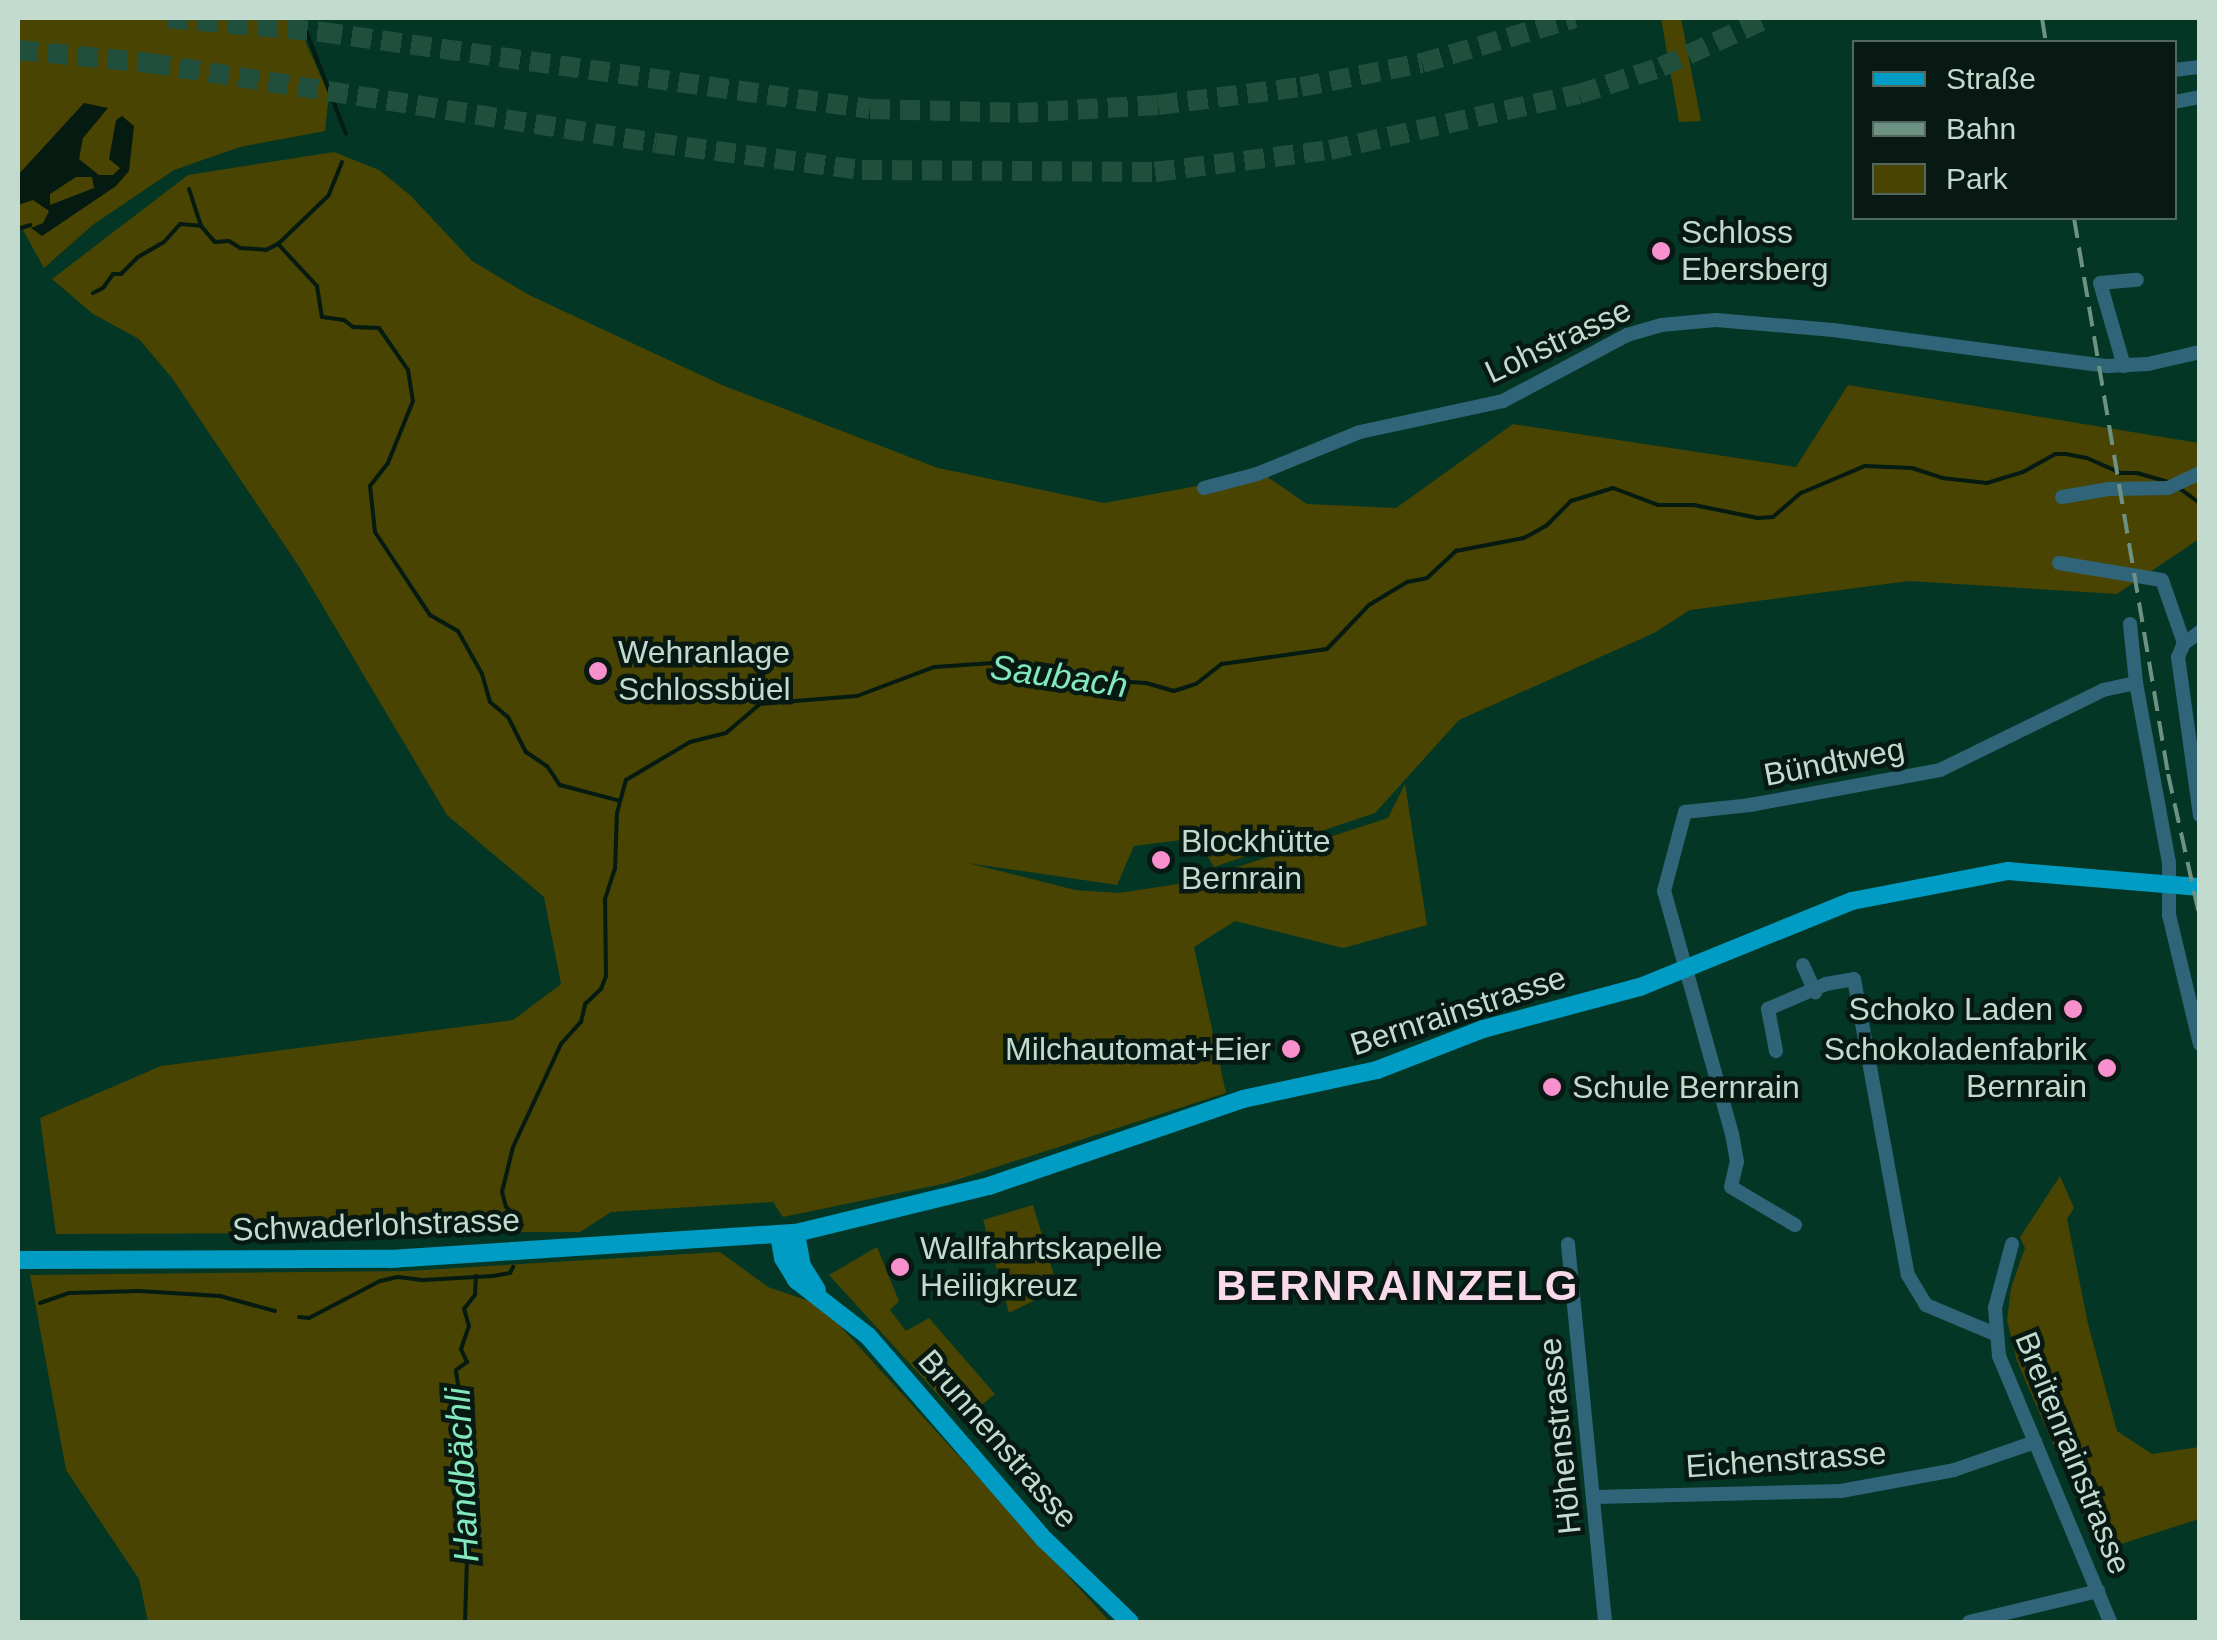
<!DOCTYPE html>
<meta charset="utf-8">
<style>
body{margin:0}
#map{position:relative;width:2217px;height:1640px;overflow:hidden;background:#043625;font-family:Helvetica,sans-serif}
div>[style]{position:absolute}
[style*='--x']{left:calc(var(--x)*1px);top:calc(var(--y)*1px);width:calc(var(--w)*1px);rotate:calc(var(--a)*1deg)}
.green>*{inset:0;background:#494401}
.water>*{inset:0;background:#051a11}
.stream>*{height:4px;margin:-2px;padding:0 2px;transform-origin:2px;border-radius:2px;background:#051a11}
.highway-tunnel>*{height:20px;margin-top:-10px;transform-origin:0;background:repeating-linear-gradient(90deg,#214f3e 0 20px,transparent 0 30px)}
.minor>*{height:14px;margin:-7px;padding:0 7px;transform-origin:7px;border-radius:7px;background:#306579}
.major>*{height:18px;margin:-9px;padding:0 9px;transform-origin:9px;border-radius:9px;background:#009cc4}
.rail>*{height:4px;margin-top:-2px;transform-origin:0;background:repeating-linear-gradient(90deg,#6d9182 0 20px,transparent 0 30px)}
.dots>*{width:28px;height:28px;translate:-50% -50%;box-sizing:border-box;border:5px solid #071912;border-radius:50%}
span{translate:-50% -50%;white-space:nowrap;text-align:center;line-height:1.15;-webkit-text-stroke:9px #071912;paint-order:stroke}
.poi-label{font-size:32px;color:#c3dbcf}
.left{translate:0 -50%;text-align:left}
.right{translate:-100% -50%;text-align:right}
.street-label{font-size:32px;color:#c3dbcf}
.water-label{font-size:35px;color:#84e8be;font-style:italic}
.district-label{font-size:42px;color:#f9daea;font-weight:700;letter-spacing:2.5px}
.frame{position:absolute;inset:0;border:20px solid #c3dbcf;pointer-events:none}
.legend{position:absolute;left:1852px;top:40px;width:325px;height:180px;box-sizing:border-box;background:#071912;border:2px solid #52675e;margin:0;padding:12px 18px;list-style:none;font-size:30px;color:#c3dbcf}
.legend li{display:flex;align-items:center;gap:20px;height:50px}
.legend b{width:50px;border:2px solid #52675e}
</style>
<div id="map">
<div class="green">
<i style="clip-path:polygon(18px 18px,295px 18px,329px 95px,325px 131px,240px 147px,174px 170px,94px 224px,44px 268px,18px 221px)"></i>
<i style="clip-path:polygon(1661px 18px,1681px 18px,1701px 121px,1679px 122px)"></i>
<i style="clip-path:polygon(334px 152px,379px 170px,410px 195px,472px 261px,529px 295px,722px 385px,938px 468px,1104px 503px,1263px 474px,1307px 504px,1396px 508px,1513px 424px,1796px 467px,1848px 385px,2199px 443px,2199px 539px,2117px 594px,1909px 581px,1690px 610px,1654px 633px,1459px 720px,1375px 813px,1214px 867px,1197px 838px,1134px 846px,1117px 885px,968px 863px,1075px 890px,1119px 893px,1191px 882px,1388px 818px,1405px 784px,1427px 925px,1343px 948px,1235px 921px,1194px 947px,1226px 1093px,947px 1183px,783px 1217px,773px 1202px,611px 1212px,580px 1232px,56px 1234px,40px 1118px,161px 1066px,513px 1020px,561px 984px,544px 897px,447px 815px,300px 568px,172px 378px,139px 339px,93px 314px,52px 279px,188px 175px)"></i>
<i style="clip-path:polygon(2060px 1176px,2074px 1208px,2067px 1219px,2088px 1324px,2117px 1431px,2152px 1454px,2199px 1447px,2199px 1519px,2099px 1551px,2017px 1361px,2007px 1320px,2011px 1288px,2025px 1248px,2020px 1237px)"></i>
<i style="clip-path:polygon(1033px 1205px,1058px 1289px,1009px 1313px,983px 1220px)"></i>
<i style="clip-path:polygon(877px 1247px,899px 1301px,890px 1310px,906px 1331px,929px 1318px,995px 1394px,962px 1421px,829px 1275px)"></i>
<i style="clip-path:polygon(720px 1252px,768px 1287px,821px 1305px,1110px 1622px,148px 1622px,139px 1579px,66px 1470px,30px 1275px,407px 1271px)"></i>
</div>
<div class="water">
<i style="clip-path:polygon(evenodd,84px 103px,108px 108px,83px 138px,79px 159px,99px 175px,113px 175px,120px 168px,109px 159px,116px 120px,122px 116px,134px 126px,129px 171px,116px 186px,42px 236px,31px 228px,43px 223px,49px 211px,33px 200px,18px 205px,18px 175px,84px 103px,76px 177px,92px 177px,94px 188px,50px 205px,50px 194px,76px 177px)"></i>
</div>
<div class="stream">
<i style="--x:301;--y:18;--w:124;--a:68.8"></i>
<i style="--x:342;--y:162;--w:35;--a:112"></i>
<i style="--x:329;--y:195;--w:71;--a:136.1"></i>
<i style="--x:278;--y:244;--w:57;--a:47.1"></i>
<i style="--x:317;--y:286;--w:31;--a:81"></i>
<i style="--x:322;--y:317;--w:22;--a:8"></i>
<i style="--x:344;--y:320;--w:11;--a:38"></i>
<i style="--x:353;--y:327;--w:26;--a:2"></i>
<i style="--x:379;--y:328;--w:51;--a:55.4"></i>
<i style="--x:408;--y:370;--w:31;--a:81"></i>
<i style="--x:413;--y:401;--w:67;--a:112"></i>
<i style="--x:388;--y:463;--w:29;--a:128"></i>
<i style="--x:370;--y:486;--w:46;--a:83.8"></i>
<i style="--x:375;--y:532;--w:100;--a:56.5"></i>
<i style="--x:430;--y:615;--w:32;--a:30"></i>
<i style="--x:458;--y:631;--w:49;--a:60.8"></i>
<i style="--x:482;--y:674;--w:29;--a:74"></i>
<i style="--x:490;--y:702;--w:23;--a:40"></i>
<i style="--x:508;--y:717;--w:39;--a:63"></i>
<i style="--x:526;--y:752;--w:25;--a:34"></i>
<i style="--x:547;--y:766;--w:23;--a:56"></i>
<i style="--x:560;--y:785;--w:62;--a:14.9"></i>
<i style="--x:189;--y:189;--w:39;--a:72"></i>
<i style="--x:18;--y:229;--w:13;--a:-18"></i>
<i style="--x:93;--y:293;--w:11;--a:-27"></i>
<i style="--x:103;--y:288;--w:17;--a:-54"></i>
<i style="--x:113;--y:274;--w:8;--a:0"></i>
<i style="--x:121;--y:274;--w:24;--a:-45"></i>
<i style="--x:138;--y:257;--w:30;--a:-30"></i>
<i style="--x:164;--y:242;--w:24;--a:-48"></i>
<i style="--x:180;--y:224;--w:21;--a:5"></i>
<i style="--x:201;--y:226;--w:21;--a:49"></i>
<i style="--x:215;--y:242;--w:14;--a:-4"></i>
<i style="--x:229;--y:241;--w:13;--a:32"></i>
<i style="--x:240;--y:248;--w:26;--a:4"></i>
<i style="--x:266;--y:250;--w:13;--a:-27"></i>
<i style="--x:2179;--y:488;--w:26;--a:36"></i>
<i style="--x:516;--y:1233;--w:15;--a:-82"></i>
<i style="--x:518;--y:1218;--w:16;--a:-137"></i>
<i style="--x:506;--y:1207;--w:16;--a:-105"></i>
<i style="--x:502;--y:1192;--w:46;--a:-76.3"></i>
<i style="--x:513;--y:1147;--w:114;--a:-65"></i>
<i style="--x:561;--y:1044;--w:30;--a:-48"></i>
<i style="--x:581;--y:1022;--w:18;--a:-77"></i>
<i style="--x:585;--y:1004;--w:22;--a:-43"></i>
<i style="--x:601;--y:989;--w:14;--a:-69"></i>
<i style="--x:606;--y:976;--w:77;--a:-90.7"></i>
<i style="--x:605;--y:899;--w:32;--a:-72"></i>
<i style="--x:615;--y:869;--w:56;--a:-88"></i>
<i style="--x:617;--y:813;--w:34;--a:-75"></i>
<i style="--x:626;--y:780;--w:74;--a:-30.7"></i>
<i style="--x:690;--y:742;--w:37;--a:-14"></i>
<i style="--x:726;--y:733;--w:45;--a:-40.5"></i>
<i style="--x:760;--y:704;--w:97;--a:-4.7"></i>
<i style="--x:857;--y:696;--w:82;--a:-20.6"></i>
<i style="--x:934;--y:667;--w:74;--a:-3.9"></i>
<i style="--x:1008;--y:662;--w:51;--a:17"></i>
<i style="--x:1057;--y:677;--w:89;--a:3.9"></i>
<i style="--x:1146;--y:683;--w:29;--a:16"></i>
<i style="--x:1174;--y:691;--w:23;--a:-18"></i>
<i style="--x:1196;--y:684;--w:33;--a:-38"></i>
<i style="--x:1222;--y:664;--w:106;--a:-8.1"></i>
<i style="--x:1327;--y:649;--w:61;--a:-46.3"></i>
<i style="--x:1369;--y:605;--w:44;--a:-31.2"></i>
<i style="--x:1407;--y:582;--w:20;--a:-11"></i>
<i style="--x:1427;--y:578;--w:40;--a:-43"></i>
<i style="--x:1456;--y:551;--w:69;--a:-10.8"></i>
<i style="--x:1524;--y:538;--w:26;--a:-29"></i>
<i style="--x:1547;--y:525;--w:34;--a:-45"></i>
<i style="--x:1571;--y:501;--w:44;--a:-17.2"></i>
<i style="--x:1613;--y:488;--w:48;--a:20.7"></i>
<i style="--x:1658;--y:505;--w:36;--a:0"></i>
<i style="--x:1694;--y:505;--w:65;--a:11.5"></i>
<i style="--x:1758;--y:518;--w:15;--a:-4"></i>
<i style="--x:1773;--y:517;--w:37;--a:-41"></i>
<i style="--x:1801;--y:493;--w:69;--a:-22.9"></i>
<i style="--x:1865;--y:466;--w:47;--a:2.4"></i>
<i style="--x:1912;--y:468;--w:32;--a:18"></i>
<i style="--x:1942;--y:478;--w:45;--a:6.3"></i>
<i style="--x:1987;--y:483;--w:38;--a:-17"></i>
<i style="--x:2023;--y:472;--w:37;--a:-29"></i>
<i style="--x:2055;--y:454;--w:11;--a:0"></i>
<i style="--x:2066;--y:454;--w:21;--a:11"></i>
<i style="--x:2087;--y:458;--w:36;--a:24"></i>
<i style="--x:2120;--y:473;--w:17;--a:0"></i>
<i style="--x:2137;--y:473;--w:35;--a:16"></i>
<i style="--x:40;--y:1303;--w:31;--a:-19"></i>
<i style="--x:69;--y:1293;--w:70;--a:-1.6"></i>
<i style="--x:139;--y:1291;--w:81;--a:3.5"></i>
<i style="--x:220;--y:1296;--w:57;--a:15.3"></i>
<i style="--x:299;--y:1317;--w:10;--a:6"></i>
<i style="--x:309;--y:1318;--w:80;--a:-27.5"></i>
<i style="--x:380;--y:1281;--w:18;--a:-13"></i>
<i style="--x:398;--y:1277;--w:26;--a:7"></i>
<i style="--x:424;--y:1280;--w:69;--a:-3.3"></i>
<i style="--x:493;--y:1276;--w:17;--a:-10"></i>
<i style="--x:510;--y:1273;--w:7;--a:-63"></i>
<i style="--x:465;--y:1622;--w:93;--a:-88.2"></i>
<i style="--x:468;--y:1529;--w:37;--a:-110"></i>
<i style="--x:455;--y:1494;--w:36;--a:-80"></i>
<i style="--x:461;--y:1459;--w:49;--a:-98.3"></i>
<i style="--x:454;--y:1411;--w:11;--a:-49"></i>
<i style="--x:461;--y:1403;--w:33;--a:-99"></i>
<i style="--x:456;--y:1370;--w:14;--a:-36"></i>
<i style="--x:467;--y:1362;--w:14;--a:-115"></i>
<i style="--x:461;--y:1349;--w:24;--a:-71"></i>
<i style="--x:469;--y:1326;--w:18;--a:-106"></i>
<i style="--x:464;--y:1309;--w:18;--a:-52"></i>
<i style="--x:475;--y:1295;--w:19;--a:-87"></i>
</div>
<div class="highway-tunnel">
<i style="--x:168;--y:18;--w:155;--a:5.2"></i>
<i style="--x:322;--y:32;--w:553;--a:8"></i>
<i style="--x:870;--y:109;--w:148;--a:1.5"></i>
<i style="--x:1018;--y:113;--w:140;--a:-3.3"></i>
<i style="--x:1158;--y:105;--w:144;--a:-7.2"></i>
<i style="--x:1301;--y:87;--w:123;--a:-11.2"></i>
<i style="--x:1422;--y:63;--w:159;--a:-16.4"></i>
<i style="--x:18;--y:50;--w:133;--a:5.6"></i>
<i style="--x:150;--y:63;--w:512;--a:8.98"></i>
<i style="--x:656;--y:143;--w:208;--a:7.5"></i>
<i style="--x:862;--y:170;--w:293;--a:0.4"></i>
<i style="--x:1155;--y:172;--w:176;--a:-7.2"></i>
<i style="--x:1330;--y:150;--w:255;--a:-12.7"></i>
<i style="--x:1579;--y:94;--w:86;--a:-18.2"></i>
<i style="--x:1661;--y:67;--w:118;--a:-24.6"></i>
</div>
<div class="minor">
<i style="--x:2174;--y:70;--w:26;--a:-7"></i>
<i style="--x:2174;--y:102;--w:26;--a:-11"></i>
<i style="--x:2124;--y:366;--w:86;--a:-106.1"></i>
<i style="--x:2100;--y:283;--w:37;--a:-5"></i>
<i style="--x:1204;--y:488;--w:55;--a:-14.8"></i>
<i style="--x:1257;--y:474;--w:111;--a:-22.2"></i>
<i style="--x:1360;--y:432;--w:146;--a:-12.2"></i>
<i style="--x:1503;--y:401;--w:140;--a:-28"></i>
<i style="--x:1627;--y:335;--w:35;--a:-16"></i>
<i style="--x:1661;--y:325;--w:55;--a:-5.2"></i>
<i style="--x:1716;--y:320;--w:117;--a:4.9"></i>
<i style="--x:1833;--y:330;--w:277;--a:7.5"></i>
<i style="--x:2108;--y:366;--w:40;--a:-2.9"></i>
<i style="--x:2148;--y:364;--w:53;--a:-13"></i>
<i style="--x:2062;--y:497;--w:48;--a:-9.7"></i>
<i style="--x:2109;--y:489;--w:59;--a:-1"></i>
<i style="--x:2168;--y:488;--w:35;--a:-25"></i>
<i style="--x:2059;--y:563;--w:104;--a:9.4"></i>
<i style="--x:2162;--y:580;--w:67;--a:70.8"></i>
<i style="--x:2130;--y:624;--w:59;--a:84.2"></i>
<i style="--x:2200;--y:632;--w:19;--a:145"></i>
<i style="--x:2184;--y:643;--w:15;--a:113"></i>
<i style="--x:2178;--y:657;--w:160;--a:82.1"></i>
<i style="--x:1803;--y:965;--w:30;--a:66"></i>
<i style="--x:1776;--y:1051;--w:43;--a:-100.8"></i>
<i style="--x:1768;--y:1009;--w:63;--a:-23.3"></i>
<i style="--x:1826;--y:984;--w:28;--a:-10"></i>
<i style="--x:1854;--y:979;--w:301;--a:79.7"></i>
<i style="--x:1908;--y:1275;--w:35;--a:59"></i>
<i style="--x:1926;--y:1305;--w:73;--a:22.7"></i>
<i style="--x:1795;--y:1225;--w:74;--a:-149.3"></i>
<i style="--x:1731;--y:1187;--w:26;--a:-77"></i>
<i style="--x:1737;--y:1162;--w:28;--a:-100"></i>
<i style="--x:1732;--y:1134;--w:252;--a:-105.6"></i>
<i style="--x:1664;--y:891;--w:82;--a:-75.1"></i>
<i style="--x:1685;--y:812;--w:65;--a:-6.1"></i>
<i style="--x:1750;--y:805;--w:193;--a:-10.4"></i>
<i style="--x:1940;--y:770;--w:182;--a:-26.1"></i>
<i style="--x:2103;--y:690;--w:34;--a:-12"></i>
<i style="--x:2136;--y:683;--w:182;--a:79.6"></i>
<i style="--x:2169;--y:862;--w:53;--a:90"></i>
<i style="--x:2169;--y:915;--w:133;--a:76.5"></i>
<i style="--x:1568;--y:1244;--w:380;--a:84.4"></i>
<i style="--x:2012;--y:1244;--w:66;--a:104.9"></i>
<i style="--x:1995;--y:1308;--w:48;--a:85.2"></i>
<i style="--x:1999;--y:1356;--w:288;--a:67.3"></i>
<i style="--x:1595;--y:1497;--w:246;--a:-1.4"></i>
<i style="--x:1841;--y:1491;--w:115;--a:-10.5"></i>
<i style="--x:1954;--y:1470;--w:86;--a:-19.1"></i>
<i style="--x:1969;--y:1622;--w:133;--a:-13.5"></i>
</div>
<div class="major">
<i style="--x:796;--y:1233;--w:34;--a:80"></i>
<i style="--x:802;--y:1266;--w:28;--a:58"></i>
<i style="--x:779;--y:1235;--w:23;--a:80"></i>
<i style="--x:783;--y:1258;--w:26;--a:59"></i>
<i style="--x:796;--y:1280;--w:91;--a:37.9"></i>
<i style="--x:868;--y:1336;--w:270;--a:49.1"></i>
<i style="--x:1045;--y:1540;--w:118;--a:44"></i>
<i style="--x:18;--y:1260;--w:372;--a:-0.2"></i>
<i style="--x:390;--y:1259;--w:407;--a:-3.7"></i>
<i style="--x:796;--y:1233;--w:199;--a:-13.7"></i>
<i style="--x:989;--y:1186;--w:268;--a:-18.9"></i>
<i style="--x:1243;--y:1099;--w:137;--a:-12.2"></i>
<i style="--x:1377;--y:1070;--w:114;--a:-21.1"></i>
<i style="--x:1483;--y:1029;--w:163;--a:-15"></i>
<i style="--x:1640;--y:987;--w:229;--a:-22.1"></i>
<i style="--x:1852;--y:901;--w:159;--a:-10.9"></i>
<i style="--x:2008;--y:871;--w:193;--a:4.8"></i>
</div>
<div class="rail">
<i style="--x:2042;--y:18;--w:24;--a:81"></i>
<i style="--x:2074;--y:218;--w:564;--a:80.4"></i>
<i style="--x:2168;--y:774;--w:148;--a:77.5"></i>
</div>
<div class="dots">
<i style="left:1661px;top:251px;background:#f790cd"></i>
<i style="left:598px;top:671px;background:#f790cd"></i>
<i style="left:1161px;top:860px;background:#f790cd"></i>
<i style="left:2073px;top:1009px;background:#f790cd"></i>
<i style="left:1291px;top:1049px;background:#f790cd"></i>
<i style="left:2107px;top:1068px;background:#f790cd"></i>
<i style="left:1552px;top:1087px;background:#f790cd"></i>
<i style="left:900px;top:1267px;background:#f790cd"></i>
</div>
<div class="poi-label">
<span class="left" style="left:1681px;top:251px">Schloss<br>Ebersberg</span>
<span class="left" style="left:618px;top:671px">Wehranlage<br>Schlossbüel</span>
<span class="left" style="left:1181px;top:860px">Blockhütte<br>Bernrain</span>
<span class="right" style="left:2053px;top:1009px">Schoko Laden</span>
<span class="right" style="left:1271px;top:1049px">Milchautomat+Eier</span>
<span class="right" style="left:2087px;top:1068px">Schokoladenfabrik<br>Bernrain</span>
<span class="left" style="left:1572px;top:1087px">Schule Bernrain</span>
<span class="left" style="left:920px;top:1267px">Wallfahrtskapelle<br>Heiligkreuz</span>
</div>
<div class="street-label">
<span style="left:1558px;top:341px;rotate:-25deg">Lohstrasse</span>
<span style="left:1834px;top:762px;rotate:-11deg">Bündtweg</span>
<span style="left:1458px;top:1011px;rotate:-18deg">Bernrainstrasse</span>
<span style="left:376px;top:1225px;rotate:-2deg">Schwaderlohstrasse</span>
<span style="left:1560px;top:1436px;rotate:-96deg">Höhenstrasse</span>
<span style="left:998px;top:1439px;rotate:49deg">Brunnenstrasse</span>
<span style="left:2073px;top:1453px;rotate:68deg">Breitenrainstrasse</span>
<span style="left:1786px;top:1460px;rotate:-4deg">Eichenstrasse</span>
</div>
<div class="water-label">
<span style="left:1059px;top:676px;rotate:8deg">Saubach</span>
<span style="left:462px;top:1475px;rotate:-93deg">Handbächli</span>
</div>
<div class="district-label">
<span style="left:1398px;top:1286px">BERNRAINZELG</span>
</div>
<div class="frame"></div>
<ul class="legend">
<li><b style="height:12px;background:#009cc4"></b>Straße</li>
<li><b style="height:12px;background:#6d9182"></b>Bahn</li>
<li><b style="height:28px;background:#494401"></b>Park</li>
</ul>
</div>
